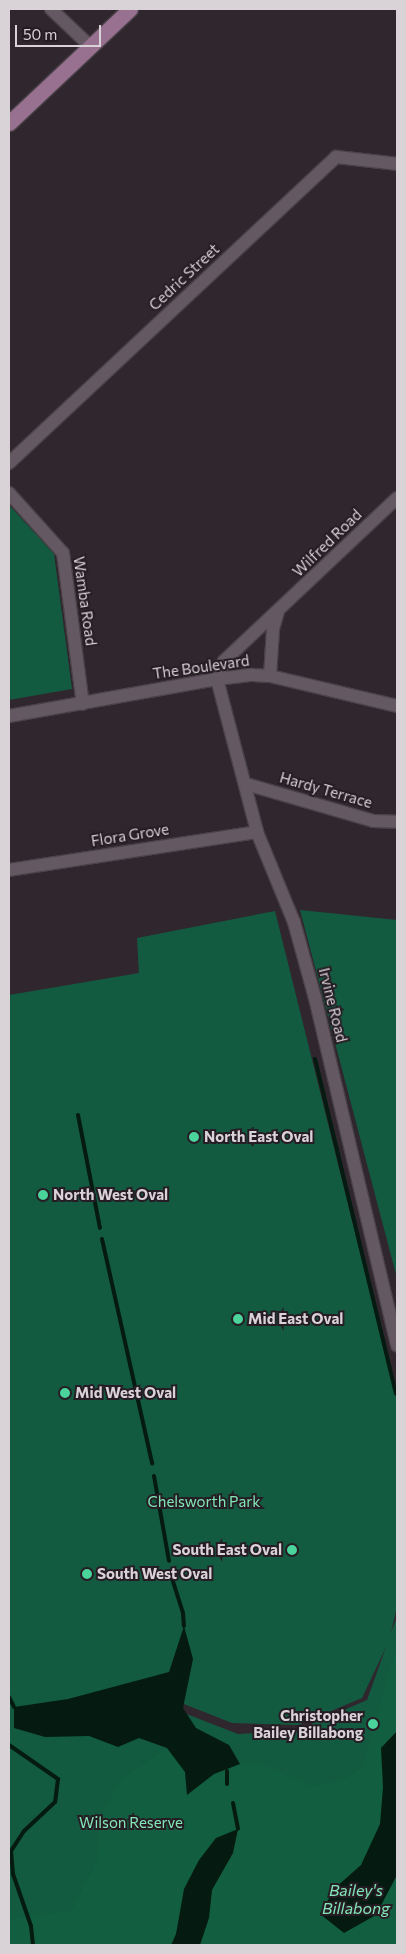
<!DOCTYPE html>
<style>
body{margin:0}
#map{position:relative;width:406px;height:1954px;overflow:hidden;background:#30262e;font-family:Commissioner,sans-serif}
div>[style]{position:absolute}
[style*='--x']{left:calc(var(--x)*1px);top:calc(var(--y)*1px);width:calc(var(--w)*1px);rotate:calc(var(--a)*1deg)}
.green>*{inset:0;background:#125b40}
.forest>*{inset:0;background:#125e41}
.water>*{inset:0;background:#051a11}
.stream>*{height:4px;margin:-2px;padding:0 2px;transform-origin:2px;border-radius:2px;background:#051a11}
.roads{filter:drop-shadow(1px 0 #4a4248) drop-shadow(-1px 0 #4a4248) drop-shadow(0 1px #4a4248) drop-shadow(0 -1px #4a4248)}
.minor>*{height:12px;margin:-6px;padding:0 6px;transform-origin:6px;border-radius:6px;background:#645962}
.major>*{height:15px;margin:-7.5px;padding:0 7.5px;transform-origin:7.5px;border-radius:7.5px;background:#987191}
.dots>*{width:14px;height:14px;translate:-50% -50%;box-sizing:border-box;border:2px solid #261d24;border-radius:50%}
span{translate:-50% -50%;white-space:nowrap;text-align:center;line-height:1.15;-webkit-text-stroke:4px #261d24;paint-order:stroke}
.street-label{font-size:15px;color:#d9d2d7}
.poi-label{font-size:15px;color:#d9d2d7;font-weight:700}
.left{translate:0 -50%;text-align:left}
.right{translate:-100% -50%;text-align:right}
.park-label{font-size:15px;color:#82e6b7}
.water-label{font-size:16px;color:#82e6b8;font-style:italic}
.frame{position:absolute;inset:0;border:10px solid #d9d2d7;pointer-events:none}
.scale{position:absolute;left:15px;top:25px;width:86px;height:22px;box-sizing:border-box;border:2px solid #d9d2d7;border-top:0;padding-left:6px;font-size:15px;line-height:18px;white-space:nowrap;color:#d9d2d7;-webkit-text-stroke:4px #261d24;paint-order:stroke}
</style>
<div id="map">
<div class="green">
<i style="clip-path:polygon(9px 505px,54px 554px,72px 689px,9px 700px)"></i>
<i style="clip-path:polygon(300px 910px,397px 920px,397px 1278px)"></i>
<i style="clip-path:polygon(evenodd,275px 911px,397px 1401px,397px 1607px,391px 1632px,397px 1617px,397px 1945px,9px 1945px,9px 995px,139px 973px,137px 938px,275px 911px,386px 1647px,367px 1700px,295px 1731px,238px 1734px,148px 1699px,151px 1691px,232px 1723px,298px 1725px,362px 1698px,386px 1647px)"></i>
</div>
<div class="forest">
<i style="clip-path:polygon(397px 1645px,397px 1945px,9px 1945px,9px 1919px,71px 1911px,98px 1859px,99px 1821px,121px 1780px,167px 1748px,185px 1772px,187px 1795px,214px 1774px,240px 1764px,262px 1764px,311px 1786px,341px 1781px,363px 1767px)"></i>
</div>
<div class="water">
<i style="clip-path:polygon(184px 1626px,193px 1659px,183px 1708px,196px 1728px,229px 1745px,240px 1764px,214px 1774px,187px 1795px,185px 1772px,167px 1748px,139px 1738px,118px 1747px,89px 1736px,45px 1737px,14px 1728px,14px 1707px,68px 1699px,169px 1672px)"></i>
<i style="clip-path:polygon(397px 1731px,397px 1875px,376px 1915px,344px 1933px,320px 1914px,335px 1888px,361px 1865px,380px 1824px,383px 1787px,381px 1748px)"></i>
<i style="clip-path:polygon(238px 1829px,233px 1853px,212px 1890px,209px 1918px,200px 1945px,171px 1945px,176px 1934px,184px 1889px,199px 1860px,216px 1838px)"></i>
</div>
<div class="stream">
<i style="--x:315;--y:1059;--w:344;--a:76.4"></i>
<i style="--x:78;--y:1115;--w:115;--a:79"></i>
<i style="--x:102;--y:1239;--w:230;--a:77.4"></i>
<i style="--x:154;--y:1476;--w:86;--a:80"></i>
<i style="--x:170;--y:1572;--w:43;--a:72.4"></i>
<i style="--x:183;--y:1613;--w:13;--a:86"></i>
<i style="--x:9;--y:1697;--w:11;--a:63"></i>
<i style="--x:9;--y:1745;--w:60;--a:34.8"></i>
<i style="--x:58;--y:1779;--w:23;--a:97"></i>
<i style="--x:55;--y:1802;--w:42;--a:136.9"></i>
<i style="--x:24;--y:1831;--w:24;--a:123"></i>
<i style="--x:11;--y:1851;--w:23;--a:85"></i>
<i style="--x:13;--y:1874;--w:55;--a:70.9"></i>
<i style="--x:31;--y:1926;--w:19;--a:84"></i>
<i style="--x:227;--y:1784;--w:13;--a:-90"></i>
<i style="--x:233;--y:1803;--w:26;--a:79"></i>
</div>
<div class="roads">
<div class="minor">
<i style="--x:51;--y:9;--w:54;--a:43.5"></i>
<i style="--x:9;--y:463;--w:448;--a:-43.1"></i>
<i style="--x:336;--y:157;--w:61;--a:6.5"></i>
<i style="--x:9;--y:493;--w:81;--a:48"></i>
<i style="--x:63;--y:553;--w:152;--a:82.5"></i>
<i style="--x:397;--y:498;--w:238;--a:136.7"></i>
<i style="--x:224;--y:661;--w:19;--a:111"></i>
<i style="--x:217;--y:679;--w:158;--a:75.3"></i>
<i style="--x:257;--y:832;--w:97;--a:67.7"></i>
<i style="--x:294;--y:922;--w:79;--a:74.6"></i>
<i style="--x:315;--y:998;--w:357;--a:76.7"></i>
<i style="--x:270;--y:676;--w:47;--a:-86.3"></i>
<i style="--x:273;--y:629;--w:19;--a:-74"></i>
<i style="--x:9;--y:716;--w:211;--a:-10.1"></i>
<i style="--x:217;--y:679;--w:35;--a:-7"></i>
<i style="--x:252;--y:675;--w:18;--a:3"></i>
<i style="--x:270;--y:676;--w:130;--a:13.3"></i>
<i style="--x:246;--y:784;--w:132;--a:16.2"></i>
<i style="--x:373;--y:821;--w:24;--a:2"></i>
<i style="--x:9;--y:870;--w:251;--a:-8.7"></i>
</div>
<div class="major">
<i style="--x:9;--y:123;--w:166;--a:-43.3"></i>
</div>
</div>
<div class="dots">
<i style="left:194px;top:1137px;background:#4ad49c"></i>
<i style="left:43px;top:1195px;background:#4ad49c"></i>
<i style="left:238px;top:1319px;background:#4ad49c"></i>
<i style="left:65px;top:1393px;background:#4ad49c"></i>
<i style="left:292px;top:1550px;background:#4ad49c"></i>
<i style="left:87px;top:1574px;background:#4ad49c"></i>
<i style="left:373px;top:1724px;background:#4ad49c"></i>
</div>
<div class="street-label">
<span style="left:184px;top:277px;rotate:-43deg">Cedric Street</span>
<span style="left:327px;top:543px;rotate:-44deg">Wilfred Road</span>
<span style="left:85px;top:601px;rotate:82deg">Wamba Road</span>
<span style="left:201px;top:667px;rotate:-8deg">The Boulevard</span>
<span style="left:326px;top:790px;rotate:16deg">Hardy Terrace</span>
<span style="left:130px;top:835px;rotate:-9deg">Flora Grove</span>
<span style="left:333px;top:1005px;rotate:76deg">Irvine Road</span>
</div>
<div class="poi-label">
<span class="left" style="left:204px;top:1137px">North East Oval</span>
<span class="left" style="left:53px;top:1195px">North West Oval</span>
<span class="left" style="left:248px;top:1319px">Mid East Oval</span>
<span class="left" style="left:75px;top:1393px">Mid West Oval</span>
<span class="right" style="left:282px;top:1550px">South East Oval</span>
<span class="left" style="left:97px;top:1574px">South West Oval</span>
<span class="right" style="left:363px;top:1724px">Christopher<br>Bailey Billabong</span>
</div>
<div class="park-label">
<span style="left:204px;top:1502px">Chelsworth Park</span>
<span style="left:131px;top:1823px">Wilson Reserve</span>
</div>
<div class="water-label">
<span style="left:356px;top:1899px">Bailey's<br>Billabong</span>
</div>
<div class="frame"></div>
<div class="scale">50 m</div>
</div>
